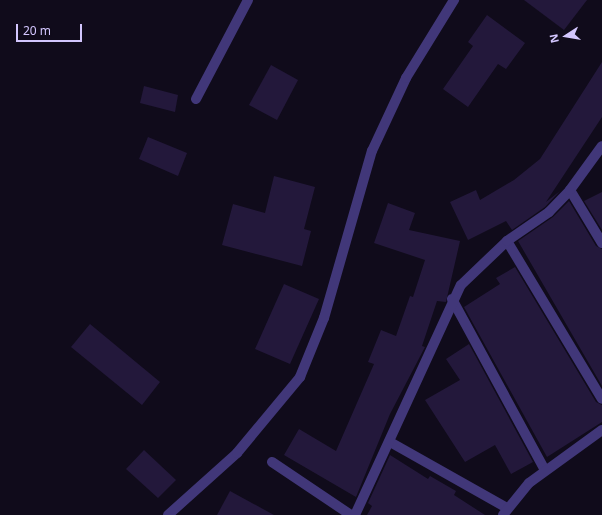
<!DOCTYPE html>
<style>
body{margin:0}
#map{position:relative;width:602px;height:515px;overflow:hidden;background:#100b1b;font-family:"Noto Sans",sans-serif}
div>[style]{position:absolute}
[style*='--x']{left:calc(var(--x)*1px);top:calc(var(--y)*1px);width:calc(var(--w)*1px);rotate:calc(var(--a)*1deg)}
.building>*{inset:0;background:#23183b}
.minor>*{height:10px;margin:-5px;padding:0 5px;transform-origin:5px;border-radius:5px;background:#413779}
span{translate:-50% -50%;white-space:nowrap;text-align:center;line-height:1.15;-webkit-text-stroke:4px #100b1b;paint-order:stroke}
.north{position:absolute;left:546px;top:16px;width:40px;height:40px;-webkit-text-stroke:3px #100b1b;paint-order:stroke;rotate:258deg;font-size:11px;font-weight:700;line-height:16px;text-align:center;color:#d3c6fe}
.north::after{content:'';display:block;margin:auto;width:14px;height:18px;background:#d3c6fe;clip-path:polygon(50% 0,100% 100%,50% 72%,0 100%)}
.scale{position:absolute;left:16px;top:24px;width:66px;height:18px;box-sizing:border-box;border:2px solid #d3c6fe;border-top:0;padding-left:5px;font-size:12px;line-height:14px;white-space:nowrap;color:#d3c6fe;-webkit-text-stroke:3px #100b1b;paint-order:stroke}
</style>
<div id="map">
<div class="building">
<i style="clip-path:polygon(524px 0,587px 0,564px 30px)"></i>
<i style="clip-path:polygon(487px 15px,525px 43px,506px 69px,498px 64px,468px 107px,443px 89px,473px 46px,468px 42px)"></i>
<i style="clip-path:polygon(602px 62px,602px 117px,546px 202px,560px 191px,545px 207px,512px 230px,506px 221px,468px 240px,450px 202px,476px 190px,480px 200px,514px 180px,540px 159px)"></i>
<i style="clip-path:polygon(271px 65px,298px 80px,277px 120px,249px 105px)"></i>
<i style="clip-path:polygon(144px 86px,178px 95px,175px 112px,140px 103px)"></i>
<i style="clip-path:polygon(148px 137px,187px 153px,178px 176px,139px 159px)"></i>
<i style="clip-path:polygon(274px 176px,315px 187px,304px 229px,311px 231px,302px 266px,222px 245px,233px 204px,265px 213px)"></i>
<i style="clip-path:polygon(602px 192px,602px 230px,584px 201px)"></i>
<i style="clip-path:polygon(569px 201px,596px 246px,602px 249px,602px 386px,518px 241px,553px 217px)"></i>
<i style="clip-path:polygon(388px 203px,415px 213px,409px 230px,460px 241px,446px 302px,437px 301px,422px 346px,425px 347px,390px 414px,356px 497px,284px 455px,299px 429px,336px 451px,374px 364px,368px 362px,381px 330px,396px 336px,410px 296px,413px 297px,425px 260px,374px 243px)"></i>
<i style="clip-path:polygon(515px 267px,596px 402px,602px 405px,602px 422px,547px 457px,464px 307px,500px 284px,496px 278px)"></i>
<i style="clip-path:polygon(284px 284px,319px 299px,290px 364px,255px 349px)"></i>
<i style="clip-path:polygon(90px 324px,160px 382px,142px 405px,71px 347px)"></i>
<i style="clip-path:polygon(469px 344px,533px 462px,511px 474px,495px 445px,465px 462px,425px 400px,460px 380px,446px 359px)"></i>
<i style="clip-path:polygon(144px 450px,176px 480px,158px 498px,126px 469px)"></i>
<i style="clip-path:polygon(390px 455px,428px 479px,430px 476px,456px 491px,454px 495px,485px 515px,367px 515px,372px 506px,368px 503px)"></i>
<i style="clip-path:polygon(230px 491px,274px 515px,217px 515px)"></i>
</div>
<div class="minor">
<i style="--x:196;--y:99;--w:112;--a:-62.3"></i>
<i style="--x:570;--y:190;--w:62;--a:58.9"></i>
<i style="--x:507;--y:241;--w:184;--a:59"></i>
<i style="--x:452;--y:299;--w:195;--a:61.5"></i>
<i style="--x:390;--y:442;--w:134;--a:29.4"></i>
<i style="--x:272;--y:462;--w:95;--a:33.9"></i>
<i style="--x:168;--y:515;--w:93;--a:-41.9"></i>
<i style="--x:237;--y:453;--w:99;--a:-50.3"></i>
<i style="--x:300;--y:377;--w:64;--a:-67.9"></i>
<i style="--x:324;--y:318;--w:174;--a:-74"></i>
<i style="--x:372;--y:151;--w:81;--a:-65"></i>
<i style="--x:406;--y:78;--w:92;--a:-58.4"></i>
<i style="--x:355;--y:515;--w:253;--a:-65.3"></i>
<i style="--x:461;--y:285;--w:64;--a:-43.7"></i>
<i style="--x:507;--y:241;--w:51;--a:-34.6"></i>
<i style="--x:549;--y:212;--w:30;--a:-46"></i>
<i style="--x:570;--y:190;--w:54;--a:-54"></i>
<i style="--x:503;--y:515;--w:41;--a:-50.9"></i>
<i style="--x:529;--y:483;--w:90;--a:-36"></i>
</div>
<div class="north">N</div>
<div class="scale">20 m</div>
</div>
